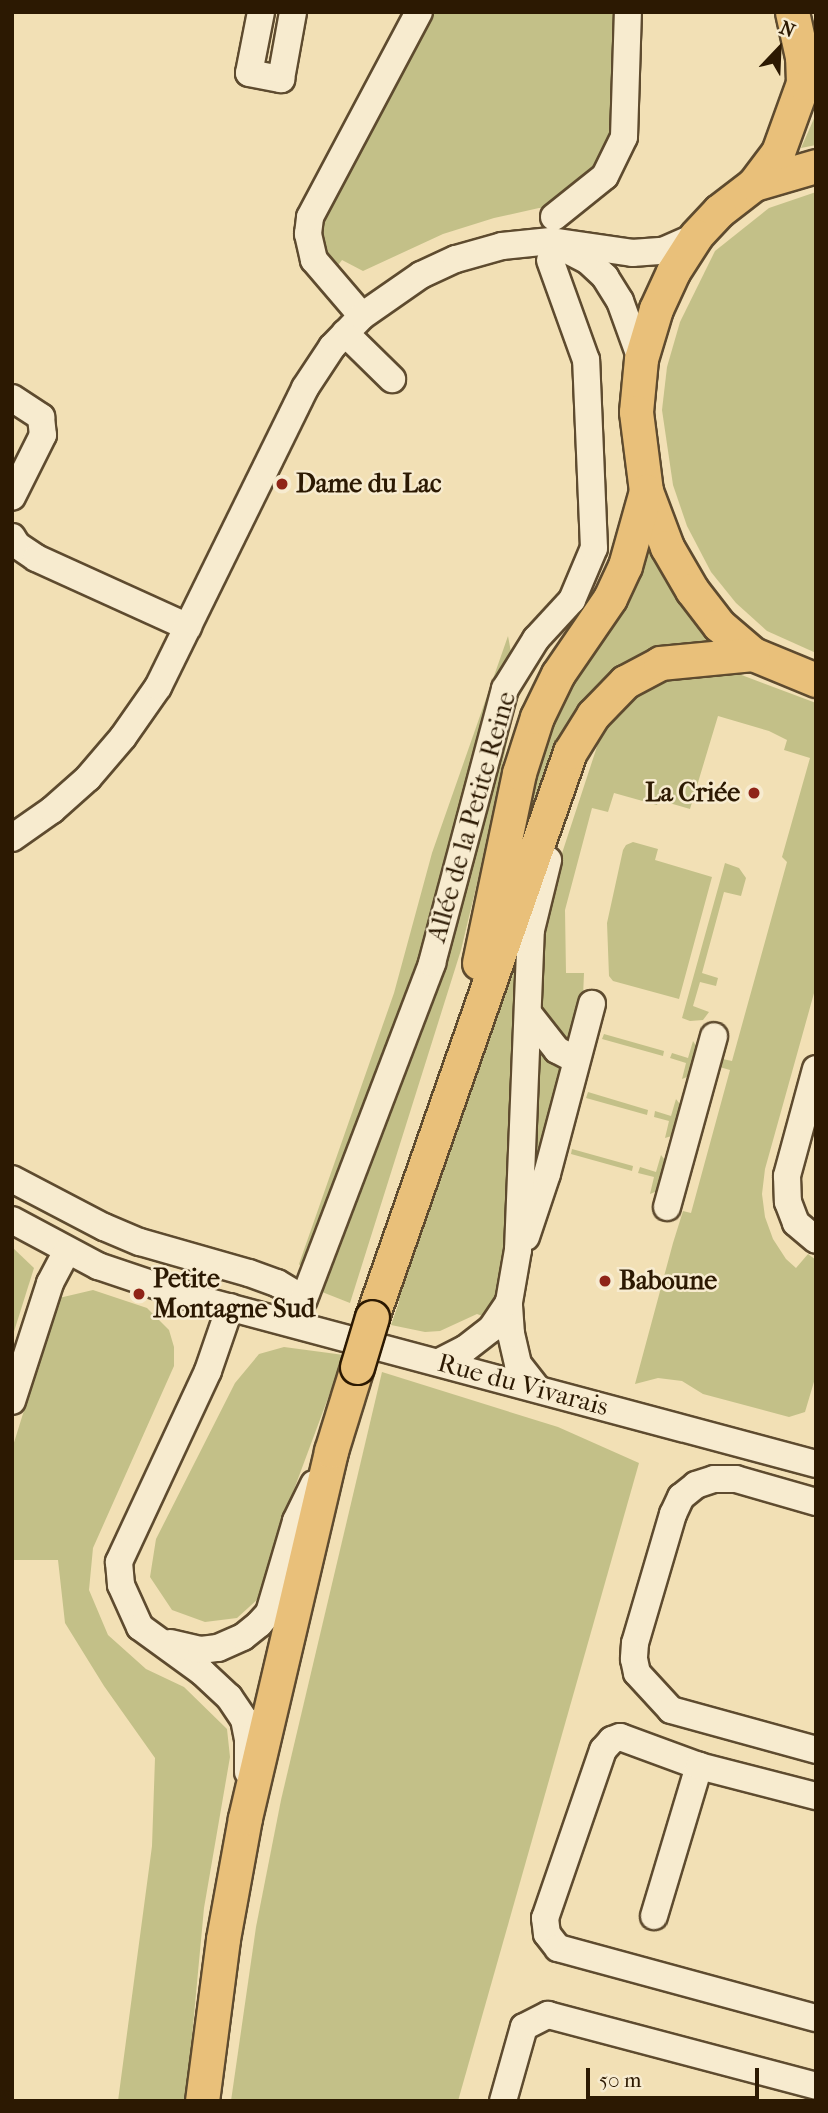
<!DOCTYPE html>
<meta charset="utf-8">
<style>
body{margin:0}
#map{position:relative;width:828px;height:2113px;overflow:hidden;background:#f2e0b5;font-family:"IM FELL French Canon",serif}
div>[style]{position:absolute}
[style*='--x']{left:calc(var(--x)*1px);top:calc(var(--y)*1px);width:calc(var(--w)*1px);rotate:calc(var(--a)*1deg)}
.green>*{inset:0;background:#c3c088}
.roads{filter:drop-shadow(2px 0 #5e4b2f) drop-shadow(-2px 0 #5e4b2f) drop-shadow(0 2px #5e4b2f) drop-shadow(0 -2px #5e4b2f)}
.minor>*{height:26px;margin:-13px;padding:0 13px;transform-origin:13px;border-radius:13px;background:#f7ebcf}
.major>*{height:33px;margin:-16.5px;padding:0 16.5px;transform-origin:16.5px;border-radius:16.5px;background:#e9c07a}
.bridges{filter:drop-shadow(2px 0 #2c1902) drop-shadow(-2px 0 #2c1902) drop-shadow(0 2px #2c1902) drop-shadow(0 -2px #2c1902)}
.major-bridge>*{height:33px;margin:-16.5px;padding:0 16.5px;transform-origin:16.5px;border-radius:16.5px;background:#e9c07a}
.dots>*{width:19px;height:19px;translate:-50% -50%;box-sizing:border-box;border:4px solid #f7ebcf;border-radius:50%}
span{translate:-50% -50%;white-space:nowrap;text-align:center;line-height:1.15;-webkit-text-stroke:5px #f7ebcf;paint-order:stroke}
.poi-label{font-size:26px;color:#2c1902;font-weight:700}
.left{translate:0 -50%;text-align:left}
.right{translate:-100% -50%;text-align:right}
.street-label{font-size:26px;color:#2c1902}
.frame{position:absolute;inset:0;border:14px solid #2c1902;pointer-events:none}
.north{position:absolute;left:744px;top:14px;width:70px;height:70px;-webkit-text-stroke:5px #f7ebcf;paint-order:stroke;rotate:23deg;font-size:19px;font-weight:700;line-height:28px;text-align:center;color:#2c1902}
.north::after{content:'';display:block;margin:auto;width:24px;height:32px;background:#2c1902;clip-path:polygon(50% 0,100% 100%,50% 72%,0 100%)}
.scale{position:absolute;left:586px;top:2068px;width:173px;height:32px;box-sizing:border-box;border:4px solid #2c1902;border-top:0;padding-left:9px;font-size:21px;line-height:24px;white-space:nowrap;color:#2c1902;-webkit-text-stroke:5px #f7ebcf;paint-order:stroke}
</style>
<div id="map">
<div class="green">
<i style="clip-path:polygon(434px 12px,636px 12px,632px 139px,607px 194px,565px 208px,539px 208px,494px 218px,443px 234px,363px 271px,342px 260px,336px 268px,322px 246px,324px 224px,333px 200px)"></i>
<i style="clip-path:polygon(816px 113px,816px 145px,801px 148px,816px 114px)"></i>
<i style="clip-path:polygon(816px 192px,816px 653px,767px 631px,736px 603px,711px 572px,687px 526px,673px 485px,662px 410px,667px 367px,680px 322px,715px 251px,769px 208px)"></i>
<i style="clip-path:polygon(647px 547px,665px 581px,710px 642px,631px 668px,537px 814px,528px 815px,522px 810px,551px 716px)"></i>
<i style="clip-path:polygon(508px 636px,518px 690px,479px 875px,461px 950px,350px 1303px,317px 1290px,299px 1264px,394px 993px,432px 853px)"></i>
<i style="clip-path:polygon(731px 671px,816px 703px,816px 986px,765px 1169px,762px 1194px,765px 1217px,773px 1239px,786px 1259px,796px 1268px,808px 1254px,816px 1260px,816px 1375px,805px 1412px,789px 1417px,703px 1394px,682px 1381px,658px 1378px,635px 1384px,673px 1243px,683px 1211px,691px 1213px,730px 1070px,716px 1066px,718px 1058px,732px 1061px,787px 862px,782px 857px,810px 758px,784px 750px,787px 740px,769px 731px,718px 716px,690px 809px,659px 800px,657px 805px,614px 793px,608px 812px,592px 808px,565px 910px,566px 973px,584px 973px,583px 997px,570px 1041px,564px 1042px,549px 1026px,540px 1003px,543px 933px,548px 896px,607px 716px,659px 678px)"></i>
<i style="clip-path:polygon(633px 842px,658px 849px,655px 860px,712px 877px,679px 999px,613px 981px,609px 976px,607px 923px,623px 850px,626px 845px)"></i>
<i style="clip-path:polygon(725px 863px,739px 868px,746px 878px,741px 896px,724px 892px,702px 973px,718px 978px,716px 986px,700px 982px,693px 1006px,709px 1012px,703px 1020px,690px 1021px,682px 1018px)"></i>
<i style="clip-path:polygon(518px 926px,504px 1281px,488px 1318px,477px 1314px,440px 1331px,425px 1332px,391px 1325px,399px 1302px,396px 1293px)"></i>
<i style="clip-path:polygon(604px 1034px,664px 1051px,663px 1056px,602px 1039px)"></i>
<i style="clip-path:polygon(693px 1041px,699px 1050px,692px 1075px,682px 1079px,686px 1063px,670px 1058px,672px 1053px,688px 1058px)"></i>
<i style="clip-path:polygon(536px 1045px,563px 1064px,528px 1213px)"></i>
<i style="clip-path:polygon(588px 1092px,648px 1110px,647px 1115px,586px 1098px)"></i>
<i style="clip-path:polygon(676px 1099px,683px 1108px,675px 1135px,665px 1138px,669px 1121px,654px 1117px,655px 1111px,671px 1116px)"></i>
<i style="clip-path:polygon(572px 1149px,633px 1166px,632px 1171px,571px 1154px)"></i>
<i style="clip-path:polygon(661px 1155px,667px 1163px,660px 1190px,650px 1194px,654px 1177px,638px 1173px,640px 1167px,656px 1172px)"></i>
<i style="clip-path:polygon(12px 1247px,34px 1268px,12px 1338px)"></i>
<i style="clip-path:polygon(93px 1290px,147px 1308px,169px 1330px,174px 1347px,174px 1366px,93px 1548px,89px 1590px,108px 1635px,146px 1669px,184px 1687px,227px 1729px,230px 1757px,204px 1908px,186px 2101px,118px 2101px,152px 1846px,155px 1758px,104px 1686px,65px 1623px,58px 1560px,12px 1560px,12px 1449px,59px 1298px)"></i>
<i style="clip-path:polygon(284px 1347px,344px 1355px,286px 1511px,259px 1598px,237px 1618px,205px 1622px,172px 1610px,150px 1577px,156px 1539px,235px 1383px,259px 1354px)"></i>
<i style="clip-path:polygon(382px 1372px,558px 1427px,639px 1463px,458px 2101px,231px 2101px,256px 1927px,281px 1800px)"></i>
</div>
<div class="roads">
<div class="minor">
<i style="--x:261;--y:12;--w:62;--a:101.1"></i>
<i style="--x:249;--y:73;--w:33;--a:11"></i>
<i style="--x:281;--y:79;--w:68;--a:-79.8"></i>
<i style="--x:554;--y:217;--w:65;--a:-38.8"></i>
<i style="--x:605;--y:176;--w:43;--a:-64"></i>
<i style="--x:624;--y:137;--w:125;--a:-88.2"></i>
<i style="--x:565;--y:249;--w:25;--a:27"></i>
<i style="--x:587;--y:260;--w:25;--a:43"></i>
<i style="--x:605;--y:277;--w:28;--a:58"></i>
<i style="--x:620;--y:301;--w:62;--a:70.1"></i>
<i style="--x:362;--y:316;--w:74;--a:-130.6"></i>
<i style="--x:314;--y:260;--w:27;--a:-103"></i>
<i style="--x:308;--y:234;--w:17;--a:-83"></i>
<i style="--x:310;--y:217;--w:232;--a:-62"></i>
<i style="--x:345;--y:333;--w:66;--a:44.4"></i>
<i style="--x:12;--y:398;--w:35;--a:33"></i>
<i style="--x:41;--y:417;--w:18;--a:84"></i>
<i style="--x:43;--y:435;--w:69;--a:116.6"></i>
<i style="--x:12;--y:537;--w:9;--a:58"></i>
<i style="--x:17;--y:545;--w:23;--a:34"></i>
<i style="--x:36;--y:558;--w:167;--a:24.4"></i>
<i style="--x:12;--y:838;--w:49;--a:-35"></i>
<i style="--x:52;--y:810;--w:48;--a:-41.6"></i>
<i style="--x:88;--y:778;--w:54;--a:-49.5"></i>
<i style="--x:123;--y:737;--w:61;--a:-55"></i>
<i style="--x:158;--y:687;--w:333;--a:-63.8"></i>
<i style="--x:305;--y:388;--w:49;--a:-56.6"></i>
<i style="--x:332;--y:347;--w:43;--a:-45.9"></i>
<i style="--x:362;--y:316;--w:72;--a:-34.8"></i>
<i style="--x:421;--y:275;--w:38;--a:-25"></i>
<i style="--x:456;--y:259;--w:48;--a:-15.8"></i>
<i style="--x:502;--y:246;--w:49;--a:-5.8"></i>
<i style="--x:551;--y:241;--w:82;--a:8.4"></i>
<i style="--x:632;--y:253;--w:31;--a:-4"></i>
<i style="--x:663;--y:251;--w:36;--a:-24"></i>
<i style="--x:528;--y:1013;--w:47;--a:51.9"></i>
<i style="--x:557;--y:1050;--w:20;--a:27"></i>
<i style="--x:816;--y:1069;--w:111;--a:105.2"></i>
<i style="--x:787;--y:1176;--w:26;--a:88"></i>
<i style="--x:788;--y:1202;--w:22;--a:69"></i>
<i style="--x:796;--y:1223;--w:26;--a:40"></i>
<i style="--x:12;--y:1179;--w:104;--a:27.6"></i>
<i style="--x:104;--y:1227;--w:39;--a:23"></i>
<i style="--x:140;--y:1242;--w:113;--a:15.9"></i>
<i style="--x:249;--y:1273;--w:30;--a:20"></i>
<i style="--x:277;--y:1283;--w:31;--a:31"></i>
<i style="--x:304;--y:1299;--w:360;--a:-69.1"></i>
<i style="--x:432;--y:963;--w:284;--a:-75.1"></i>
<i style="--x:505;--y:689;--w:59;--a:-58.2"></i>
<i style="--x:536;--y:639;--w:53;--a:-47.3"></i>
<i style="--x:572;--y:600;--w:56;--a:-67.1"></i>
<i style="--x:594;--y:548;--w:188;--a:-92.4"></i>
<i style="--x:586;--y:360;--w:106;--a:-109.8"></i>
<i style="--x:667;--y:1207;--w:177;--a:-74.6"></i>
<i style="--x:12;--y:1220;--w:98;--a:28.1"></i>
<i style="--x:98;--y:1266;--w:94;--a:18.6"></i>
<i style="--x:187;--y:1296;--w:651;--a:14.95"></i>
<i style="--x:526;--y:1237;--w:66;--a:-71.6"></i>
<i style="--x:547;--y:1174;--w:176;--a:-75.2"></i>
<i style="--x:230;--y:1307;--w:68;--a:109"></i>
<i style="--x:208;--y:1371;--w:211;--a:115"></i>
<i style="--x:119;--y:1562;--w:23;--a:85"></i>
<i style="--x:121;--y:1585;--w:46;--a:65.7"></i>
<i style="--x:140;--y:1627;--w:77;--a:36"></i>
<i style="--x:202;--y:1672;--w:37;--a:43"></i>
<i style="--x:229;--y:1697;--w:27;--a:56"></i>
<i style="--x:244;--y:1719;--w:20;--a:79"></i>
<i style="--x:248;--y:1739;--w:33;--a:90"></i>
<i style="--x:439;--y:1362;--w:29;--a:-27"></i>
<i style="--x:465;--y:1349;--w:33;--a:-38"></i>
<i style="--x:491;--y:1329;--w:32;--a:-56"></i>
<i style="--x:536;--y:1387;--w:29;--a:-128"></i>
<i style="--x:518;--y:1364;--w:31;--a:-103"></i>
<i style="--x:511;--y:1334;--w:32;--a:-94"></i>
<i style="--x:509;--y:1302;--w:53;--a:-80.2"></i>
<i style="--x:518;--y:1250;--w:320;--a:-87.7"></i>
<i style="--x:531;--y:930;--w:72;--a:-76.3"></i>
<i style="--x:12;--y:1401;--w:124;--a:-72.1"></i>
<i style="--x:50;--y:1283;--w:36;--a:-62"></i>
<i style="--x:816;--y:1502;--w:83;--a:-164"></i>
<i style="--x:736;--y:1479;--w:22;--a:180"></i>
<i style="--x:714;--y:1479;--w:19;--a:162"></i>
<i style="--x:696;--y:1485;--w:19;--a:141"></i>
<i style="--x:681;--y:1497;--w:19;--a:115"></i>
<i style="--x:673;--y:1514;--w:134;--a:106.4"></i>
<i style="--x:635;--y:1643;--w:16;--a:94"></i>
<i style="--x:634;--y:1659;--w:14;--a:78"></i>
<i style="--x:637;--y:1673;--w:50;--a:47.4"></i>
<i style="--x:671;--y:1710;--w:150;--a:15.4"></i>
<i style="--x:170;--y:1643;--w:32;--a:13"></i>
<i style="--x:201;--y:1650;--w:17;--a:-7"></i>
<i style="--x:218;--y:1648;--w:27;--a:-24"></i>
<i style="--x:243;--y:1637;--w:21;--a:-39"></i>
<i style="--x:259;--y:1624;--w:15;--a:-48"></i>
<i style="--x:269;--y:1613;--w:96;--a:-73.6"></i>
<i style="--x:296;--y:1521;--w:41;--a:-64.1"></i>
<i style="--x:699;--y:1766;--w:84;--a:-159.8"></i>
<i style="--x:620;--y:1737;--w:9;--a:159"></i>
<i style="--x:612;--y:1740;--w:13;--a:132"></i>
<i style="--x:603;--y:1750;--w:178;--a:109"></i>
<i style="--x:545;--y:1918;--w:16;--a:83"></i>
<i style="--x:547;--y:1934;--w:18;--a:52"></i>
<i style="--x:558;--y:1948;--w:267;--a:15.2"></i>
<i style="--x:654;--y:1916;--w:157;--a:-73.3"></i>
<i style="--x:699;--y:1766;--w:121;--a:14.4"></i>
<i style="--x:503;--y:2101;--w:77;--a:-74.2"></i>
<i style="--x:524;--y:2027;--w:27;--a:-27"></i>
<i style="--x:548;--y:2015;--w:277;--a:14.8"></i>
</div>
<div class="major">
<i style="--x:816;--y:166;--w:65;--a:163.8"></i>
<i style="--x:754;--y:184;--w:44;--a:142.4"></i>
<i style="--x:719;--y:211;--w:34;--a:133"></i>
<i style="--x:696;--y:236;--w:43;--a:122.6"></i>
<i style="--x:673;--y:272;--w:41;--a:114.7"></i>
<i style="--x:656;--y:309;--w:52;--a:106.7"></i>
<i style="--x:641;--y:359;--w:53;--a:95.4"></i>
<i style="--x:636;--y:412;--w:80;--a:82.8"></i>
<i style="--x:646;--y:491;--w:60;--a:69.4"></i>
<i style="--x:667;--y:547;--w:50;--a:59.8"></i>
<i style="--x:692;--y:590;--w:44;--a:52.4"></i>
<i style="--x:719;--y:625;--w:45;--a:40.5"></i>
<i style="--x:753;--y:654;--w:68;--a:22.4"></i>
<i style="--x:754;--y:184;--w:40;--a:-53"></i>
<i style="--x:778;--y:152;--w:73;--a:-70.1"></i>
<i style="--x:803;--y:83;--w:26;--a:-92"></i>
<i style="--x:802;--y:57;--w:46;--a:-102.5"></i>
<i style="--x:479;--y:963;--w:194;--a:-78.1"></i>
<i style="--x:519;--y:773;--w:59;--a:-72.2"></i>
<i style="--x:537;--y:717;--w:48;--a:-64"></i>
<i style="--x:558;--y:674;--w:92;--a:-55.6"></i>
<i style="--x:610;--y:598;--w:35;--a:-65"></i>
<i style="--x:625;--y:566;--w:78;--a:-74.4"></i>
<i style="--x:372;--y:1317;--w:599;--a:-70.69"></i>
<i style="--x:570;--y:752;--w:44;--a:-58.1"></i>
<i style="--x:593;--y:715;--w:46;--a:-45.9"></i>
<i style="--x:625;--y:682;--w:40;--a:-28"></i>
<i style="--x:660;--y:663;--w:93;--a:-5.5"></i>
<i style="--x:202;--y:2101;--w:163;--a:-82.6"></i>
<i style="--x:223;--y:1939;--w:123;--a:-79.7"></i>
<i style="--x:245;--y:1818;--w:377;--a:-76.8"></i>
<i style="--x:331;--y:1451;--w:88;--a:-72.8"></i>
</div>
</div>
<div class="bridges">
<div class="major-bridge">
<i style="--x:357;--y:1367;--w:52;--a:-73.3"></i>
</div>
</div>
<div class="dots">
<i style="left:282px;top:484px;background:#8f2418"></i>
<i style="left:754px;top:793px;background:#8f2418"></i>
<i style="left:605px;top:1281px;background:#8f2418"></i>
<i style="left:139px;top:1294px;background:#8f2418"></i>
</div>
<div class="poi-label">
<span class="left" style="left:296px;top:484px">Dame du Lac</span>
<span class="right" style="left:740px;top:793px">La Criée</span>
<span class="left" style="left:153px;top:1294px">Petite<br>Montagne Sud</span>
<span class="left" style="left:619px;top:1281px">Baboune</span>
</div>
<div class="street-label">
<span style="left:472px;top:817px;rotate:-74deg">Allée de la Petite Reine</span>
<span style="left:523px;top:1385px;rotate:15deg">Rue du Vivarais</span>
</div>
<div class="frame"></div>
<div class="north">N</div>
<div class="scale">50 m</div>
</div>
